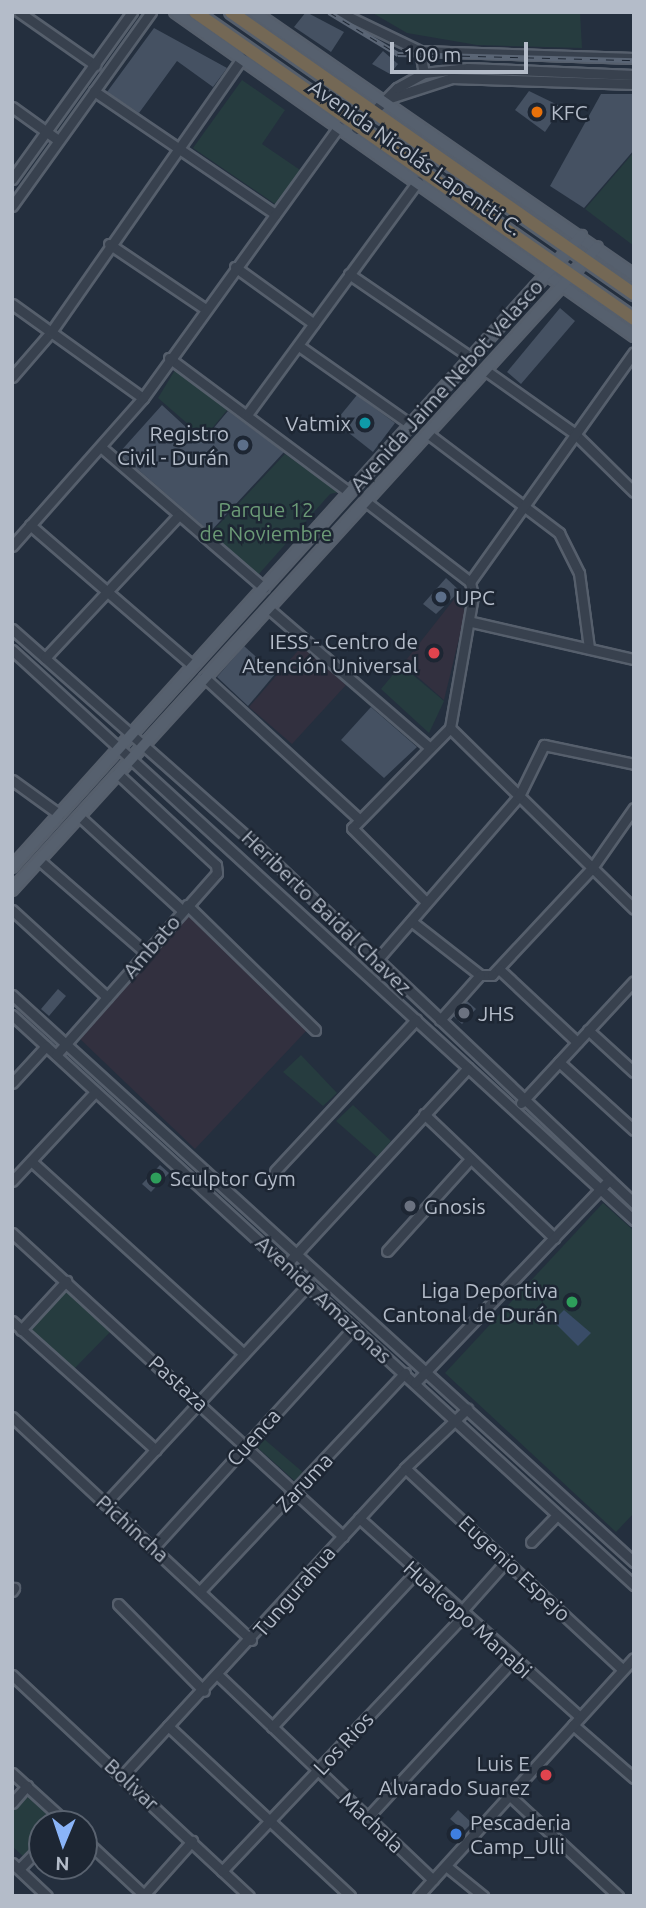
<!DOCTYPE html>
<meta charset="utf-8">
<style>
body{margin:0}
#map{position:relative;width:646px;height:1908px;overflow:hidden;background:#242f3e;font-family:Ubuntu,sans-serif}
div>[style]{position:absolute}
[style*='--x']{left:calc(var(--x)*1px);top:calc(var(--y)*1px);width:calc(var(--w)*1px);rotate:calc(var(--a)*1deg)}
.medical>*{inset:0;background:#32303f}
.green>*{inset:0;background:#263c3f}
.water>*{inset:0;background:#394c67}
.building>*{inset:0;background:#455162}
.roads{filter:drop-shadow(2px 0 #565f6c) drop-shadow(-2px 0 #565f6c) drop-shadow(0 2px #565f6c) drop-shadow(0 -2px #565f6c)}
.minor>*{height:9px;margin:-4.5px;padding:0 4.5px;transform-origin:4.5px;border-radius:4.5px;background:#38414e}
.major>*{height:10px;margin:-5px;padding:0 5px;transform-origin:5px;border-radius:5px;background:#56606e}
.highway>*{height:12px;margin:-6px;padding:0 6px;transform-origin:6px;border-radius:6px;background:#746855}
.rail>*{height:5px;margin-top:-2.5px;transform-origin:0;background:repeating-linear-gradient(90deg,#1d2633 0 8px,#5a6575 0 16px);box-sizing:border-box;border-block:2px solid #5a6575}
.dots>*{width:19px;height:19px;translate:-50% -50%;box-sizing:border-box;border:4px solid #1d2633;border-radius:50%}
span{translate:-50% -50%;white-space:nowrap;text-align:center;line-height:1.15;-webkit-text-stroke:5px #1d2633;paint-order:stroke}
.poi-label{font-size:21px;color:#b4bcc9}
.left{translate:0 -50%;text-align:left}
.right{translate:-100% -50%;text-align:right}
.street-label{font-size:21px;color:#b4bcc9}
.park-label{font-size:21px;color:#6b9a76}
.frame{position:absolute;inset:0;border:14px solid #b4bcc9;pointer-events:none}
.north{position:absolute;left:28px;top:1810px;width:70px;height:70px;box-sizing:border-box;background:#1d2633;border:2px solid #59626f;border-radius:50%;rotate:182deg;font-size:19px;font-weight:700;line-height:28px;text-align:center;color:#b4bcc9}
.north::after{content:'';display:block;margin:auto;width:24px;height:32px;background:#8ab4f8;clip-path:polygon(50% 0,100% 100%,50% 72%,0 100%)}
.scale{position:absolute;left:390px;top:42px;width:138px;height:32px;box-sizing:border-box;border:4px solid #b4bcc9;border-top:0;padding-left:9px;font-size:21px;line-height:24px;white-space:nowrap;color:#b4bcc9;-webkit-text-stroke:5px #1d2633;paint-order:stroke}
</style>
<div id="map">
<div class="medical">
<i style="clip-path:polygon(459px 593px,465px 614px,444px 700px,403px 664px)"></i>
<i style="clip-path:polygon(302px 646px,346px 685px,292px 744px,249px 707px)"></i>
<i style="clip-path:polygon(188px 914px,308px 1029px,195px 1149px,78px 1037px)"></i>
</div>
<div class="green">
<i style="clip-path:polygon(371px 12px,580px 12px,582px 48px,477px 45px,407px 33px)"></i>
<i style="clip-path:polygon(242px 80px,285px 110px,262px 144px,303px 172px,278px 206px,193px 148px)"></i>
<i style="clip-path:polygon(634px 152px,634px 246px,585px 209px)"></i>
<i style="clip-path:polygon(175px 370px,228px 409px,204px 438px,158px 398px)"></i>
<i style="clip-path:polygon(285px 454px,339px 492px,330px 494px,258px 575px,211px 533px)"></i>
<i style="clip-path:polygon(401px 665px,444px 701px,429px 733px,381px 689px)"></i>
<i style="clip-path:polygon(301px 1055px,337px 1093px,323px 1106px,283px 1072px)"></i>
<i style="clip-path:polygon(353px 1105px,391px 1141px,377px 1157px,336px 1121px)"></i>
<i style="clip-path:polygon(603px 1203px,634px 1231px,634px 1513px,616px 1532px,445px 1373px)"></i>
<i style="clip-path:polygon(66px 1288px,112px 1330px,73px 1370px,29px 1329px)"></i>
<i style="clip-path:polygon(264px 1439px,305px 1474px,297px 1483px,258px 1448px)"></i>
<i style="clip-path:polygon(28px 1794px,57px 1822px,42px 1824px,42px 1838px,24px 1857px,12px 1846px,12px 1810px)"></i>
</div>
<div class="water">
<i style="clip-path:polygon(564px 1310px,591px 1333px,578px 1346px,553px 1321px)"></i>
</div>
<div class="building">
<i style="clip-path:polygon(306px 12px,344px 32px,331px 52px,294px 27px)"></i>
<i style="clip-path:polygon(154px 28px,227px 68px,213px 87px,177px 61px,139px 113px,107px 92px)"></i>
<i style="clip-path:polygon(383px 51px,398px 64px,390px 74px,372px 64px)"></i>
<i style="clip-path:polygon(529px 91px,562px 107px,545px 132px,515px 110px)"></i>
<i style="clip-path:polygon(601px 94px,634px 94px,634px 150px,584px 208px,550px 186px)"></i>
<i style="clip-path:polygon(560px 308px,575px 321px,521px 384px,507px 372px)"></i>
<i style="clip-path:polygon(357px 395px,395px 423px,373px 452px,335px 422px)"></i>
<i style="clip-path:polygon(162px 405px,202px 442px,228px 411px,284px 452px,210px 532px,119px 453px)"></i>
<i style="clip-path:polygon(446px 578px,460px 591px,436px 614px,423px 604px)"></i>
<i style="clip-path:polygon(244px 646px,275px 674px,248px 706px,217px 677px)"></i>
<i style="clip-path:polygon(371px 707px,417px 747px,384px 778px,341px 740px)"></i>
<i style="clip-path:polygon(58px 989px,66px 996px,49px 1016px,41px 1009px)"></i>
<i style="clip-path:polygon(467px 1001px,476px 1009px,462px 1024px,453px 1016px)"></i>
<i style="clip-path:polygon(160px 1165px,169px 1173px,151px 1192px,142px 1184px)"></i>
<i style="clip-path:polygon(458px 1810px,472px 1823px,464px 1831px,450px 1819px)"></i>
</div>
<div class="roads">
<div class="minor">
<i style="--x:19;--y:12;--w:93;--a:34.9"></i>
<i style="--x:339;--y:12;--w:90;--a:25.7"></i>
<i style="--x:420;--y:51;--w:214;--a:1.9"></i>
<i style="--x:420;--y:51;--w:22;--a:80"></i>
<i style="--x:94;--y:91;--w:219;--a:34.2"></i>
<i style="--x:390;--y:98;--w:65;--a:-17.9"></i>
<i style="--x:452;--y:78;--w:182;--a:1.9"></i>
<i style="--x:12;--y:107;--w:57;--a:35.7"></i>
<i style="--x:356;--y:129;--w:58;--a:-45"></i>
<i style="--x:397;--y:88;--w:31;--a:-29"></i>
<i style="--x:424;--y:73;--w:44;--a:-6.5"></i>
<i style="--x:468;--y:68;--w:166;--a:2.4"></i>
<i style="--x:12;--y:179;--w:206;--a:-54.3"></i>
<i style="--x:12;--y:206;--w:239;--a:-54.4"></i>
<i style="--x:109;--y:244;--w:115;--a:34"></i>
<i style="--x:235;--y:267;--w:97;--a:35.8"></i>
<i style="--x:349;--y:274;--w:147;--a:34.4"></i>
<i style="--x:12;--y:304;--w:161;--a:35.7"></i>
<i style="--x:299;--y:346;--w:136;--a:35.1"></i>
<i style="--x:169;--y:358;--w:224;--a:36.7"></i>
<i style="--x:485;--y:370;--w:109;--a:35.3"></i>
<i style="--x:574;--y:433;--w:84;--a:44.5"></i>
<i style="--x:12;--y:377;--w:60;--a:-49.1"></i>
<i style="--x:51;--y:332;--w:334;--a:-55.1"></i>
<i style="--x:249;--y:412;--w:286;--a:-53.8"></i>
<i style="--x:427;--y:433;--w:166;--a:37.1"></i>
<i style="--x:559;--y:533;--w:45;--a:63.4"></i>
<i style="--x:579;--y:573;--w:76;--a:82.4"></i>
<i style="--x:102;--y:448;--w:214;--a:40.8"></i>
<i style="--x:365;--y:501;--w:133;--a:37.6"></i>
<i style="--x:470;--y:582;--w:14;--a:78"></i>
<i style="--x:473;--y:596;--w:134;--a:99.9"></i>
<i style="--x:450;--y:728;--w:140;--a:134.4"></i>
<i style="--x:352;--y:828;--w:102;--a:45"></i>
<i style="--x:30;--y:525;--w:214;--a:40.8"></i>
<i style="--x:12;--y:546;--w:198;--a:-48.5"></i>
<i style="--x:143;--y:398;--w:335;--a:-54.2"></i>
<i style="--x:470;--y:582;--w:282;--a:-54.5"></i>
<i style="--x:268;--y:608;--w:213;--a:40.8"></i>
<i style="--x:472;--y:622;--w:166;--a:12.9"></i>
<i style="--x:12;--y:629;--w:322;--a:41.5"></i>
<i style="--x:253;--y:842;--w:525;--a:43.46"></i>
<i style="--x:12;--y:650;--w:844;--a:42.5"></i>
<i style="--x:45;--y:658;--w:196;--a:-46.9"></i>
<i style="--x:204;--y:677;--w:209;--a:42.5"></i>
<i style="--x:450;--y:728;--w:258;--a:44.5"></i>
<i style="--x:12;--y:780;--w:58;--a:35.9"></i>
<i style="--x:80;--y:817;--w:138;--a:42.4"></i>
<i style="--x:39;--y:860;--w:140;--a:41"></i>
<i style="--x:187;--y:905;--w:179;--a:44.3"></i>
<i style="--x:12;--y:910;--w:129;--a:42.5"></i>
<i style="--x:411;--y:921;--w:88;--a:38"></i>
<i style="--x:480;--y:975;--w:12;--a:0"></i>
<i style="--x:492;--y:975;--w:146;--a:-46.9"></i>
<i style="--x:592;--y:868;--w:73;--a:-55"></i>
<i style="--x:377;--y:960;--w:217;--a:-49.1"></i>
<i style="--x:519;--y:796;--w:57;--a:-63.9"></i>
<i style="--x:544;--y:745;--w:92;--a:11.9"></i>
<i style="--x:499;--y:969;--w:107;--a:43.1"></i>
<i style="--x:12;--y:995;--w:842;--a:42.35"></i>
<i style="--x:12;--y:1015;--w:844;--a:42.5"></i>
<i style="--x:440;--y:1020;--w:60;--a:-48.4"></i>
<i style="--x:588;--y:1030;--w:62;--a:42.4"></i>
<i style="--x:56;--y:1055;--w:243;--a:-48.5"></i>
<i style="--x:217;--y:873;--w:8;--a:-97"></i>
<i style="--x:216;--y:865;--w:135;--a:-137.1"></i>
<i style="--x:559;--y:1062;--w:101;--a:42.2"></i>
<i style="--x:12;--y:1083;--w:50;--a:-47.4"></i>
<i style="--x:521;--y:1103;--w:166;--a:-47.2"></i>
<i style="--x:424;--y:1114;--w:180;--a:43.6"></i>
<i style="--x:31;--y:1161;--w:287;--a:42.2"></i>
<i style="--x:275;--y:1171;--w:207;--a:-47"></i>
<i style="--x:12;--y:1181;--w:122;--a:-47"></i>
<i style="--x:12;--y:1233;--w:449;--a:42.5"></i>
<i style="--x:387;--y:1251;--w:124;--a:-47.9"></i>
<i style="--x:287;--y:1264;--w:267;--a:-47.3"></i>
<i style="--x:12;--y:1321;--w:193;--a:41.9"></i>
<i style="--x:21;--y:1330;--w:67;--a:-47.4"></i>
<i style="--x:415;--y:1383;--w:281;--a:-46.3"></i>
<i style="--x:12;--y:1417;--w:327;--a:43"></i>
<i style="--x:405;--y:1468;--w:296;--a:42.8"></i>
<i style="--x:105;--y:1504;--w:299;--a:-47.2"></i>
<i style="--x:359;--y:1518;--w:297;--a:42"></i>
<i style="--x:531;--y:1542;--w:37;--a:-46"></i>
<i style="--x:154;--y:1547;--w:297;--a:-47.7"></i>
<i style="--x:201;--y:1590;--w:298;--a:-46.8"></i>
<i style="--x:12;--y:1591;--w:4;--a:-56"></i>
<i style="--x:118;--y:1604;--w:122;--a:45.3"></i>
<i style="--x:460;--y:1613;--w:71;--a:-48.4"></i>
<i style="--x:12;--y:1675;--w:324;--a:43"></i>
<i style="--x:220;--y:1677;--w:294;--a:43.6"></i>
<i style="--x:573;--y:1725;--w:81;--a:41"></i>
<i style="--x:168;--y:1726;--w:249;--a:43"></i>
<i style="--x:272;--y:1727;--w:210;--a:-47.1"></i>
<i style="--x:12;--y:1773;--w:76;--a:42.3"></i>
<i style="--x:123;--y:1775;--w:417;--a:-47.4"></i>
<i style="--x:405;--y:1468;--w:86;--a:-43.6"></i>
<i style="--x:509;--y:1795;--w:149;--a:42.8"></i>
<i style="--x:12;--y:1803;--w:23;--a:-49"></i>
<i style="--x:368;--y:1817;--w:214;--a:-47.3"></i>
<i style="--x:84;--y:1839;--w:82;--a:43"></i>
<i style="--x:12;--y:1863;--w:48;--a:43.3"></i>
<i style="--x:446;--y:1866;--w:48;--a:39"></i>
<i style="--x:19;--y:1869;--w:33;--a:-46"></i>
<i style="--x:222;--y:1871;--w:351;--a:-46.6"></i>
<i style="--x:143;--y:1896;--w:74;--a:-48.3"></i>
<i style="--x:418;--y:1896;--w:321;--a:-47.8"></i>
</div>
<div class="major">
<i style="--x:175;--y:12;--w:562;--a:35.22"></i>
<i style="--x:254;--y:12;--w:462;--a:34.7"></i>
<i style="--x:12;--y:867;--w:850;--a:-47.96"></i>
<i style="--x:12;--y:890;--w:869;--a:-47.7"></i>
</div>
<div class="highway">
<i style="--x:195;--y:12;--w:536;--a:34.97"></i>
<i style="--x:231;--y:12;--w:492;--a:35"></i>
</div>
</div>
<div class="rail">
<i style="--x:329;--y:12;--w:81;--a:31.3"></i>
<i style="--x:398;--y:54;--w:236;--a:1.5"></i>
</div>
<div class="dots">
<i style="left:537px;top:112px;background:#e8710a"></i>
<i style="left:365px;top:423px;background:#0f9aa8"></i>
<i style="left:243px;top:445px;background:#5c6f8a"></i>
<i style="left:441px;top:597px;background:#5c6f8a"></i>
<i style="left:434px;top:653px;background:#e0444e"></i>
<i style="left:464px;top:1013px;background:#6b7280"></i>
<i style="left:156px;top:1178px;background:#2e9e5b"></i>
<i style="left:410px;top:1206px;background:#6b7280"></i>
<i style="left:572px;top:1302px;background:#2e9e5b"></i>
<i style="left:546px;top:1775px;background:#e0444e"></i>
<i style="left:456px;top:1834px;background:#3f7fe0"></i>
</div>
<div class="poi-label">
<span class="left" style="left:551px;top:112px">KFC</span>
<span class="right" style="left:351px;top:423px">Vatmix</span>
<span class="right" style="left:229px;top:445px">Registro<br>Civil - Durán</span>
<span class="left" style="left:455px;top:597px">UPC</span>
<span class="right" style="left:418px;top:653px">IESS - Centro de<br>Atención Universal</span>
<span class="left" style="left:478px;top:1013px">JHS</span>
<span class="left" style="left:170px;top:1178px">Sculptor Gym</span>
<span class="left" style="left:424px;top:1206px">Gnosis</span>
<span class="right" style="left:558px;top:1302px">Liga Deportiva<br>Cantonal de Durán</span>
<span class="right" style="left:530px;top:1775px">Luis E<br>Alvarado Suarez</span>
<span class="left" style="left:470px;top:1834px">Pescaderia<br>Camp_Ulli</span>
</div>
<div class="street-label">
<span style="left:416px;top:157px;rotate:35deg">Avenida Nicolás Lapentti C.</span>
<span style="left:446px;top:385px;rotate:-48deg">Avenida Jaime Nebot Velasco</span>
<span style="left:327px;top:912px;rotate:44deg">Heriberto Baidal Chavez</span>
<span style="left:151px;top:946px;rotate:-49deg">Ambato</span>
<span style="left:324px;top:1299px;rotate:43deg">Avenida Amazonas</span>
<span style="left:179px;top:1383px;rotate:42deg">Pastaza</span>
<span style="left:253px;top:1437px;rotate:-48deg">Cuenca</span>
<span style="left:304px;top:1482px;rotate:-47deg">Zaruma</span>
<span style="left:133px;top:1528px;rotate:42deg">Pichincha</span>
<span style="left:515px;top:1568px;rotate:43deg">Eugenio Espejo</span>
<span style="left:294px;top:1591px;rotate:-49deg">Tungurahua</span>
<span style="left:468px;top:1619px;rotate:42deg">Hualcopo Manabi</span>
<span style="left:343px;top:1743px;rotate:-47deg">Los Rios</span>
<span style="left:132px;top:1784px;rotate:43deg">Bolivar</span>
<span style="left:372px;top:1822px;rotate:43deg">Machala</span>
</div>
<div class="park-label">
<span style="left:266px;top:521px">Parque 12<br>de Noviembre</span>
</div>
<div class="frame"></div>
<div class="north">N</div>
<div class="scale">100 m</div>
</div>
